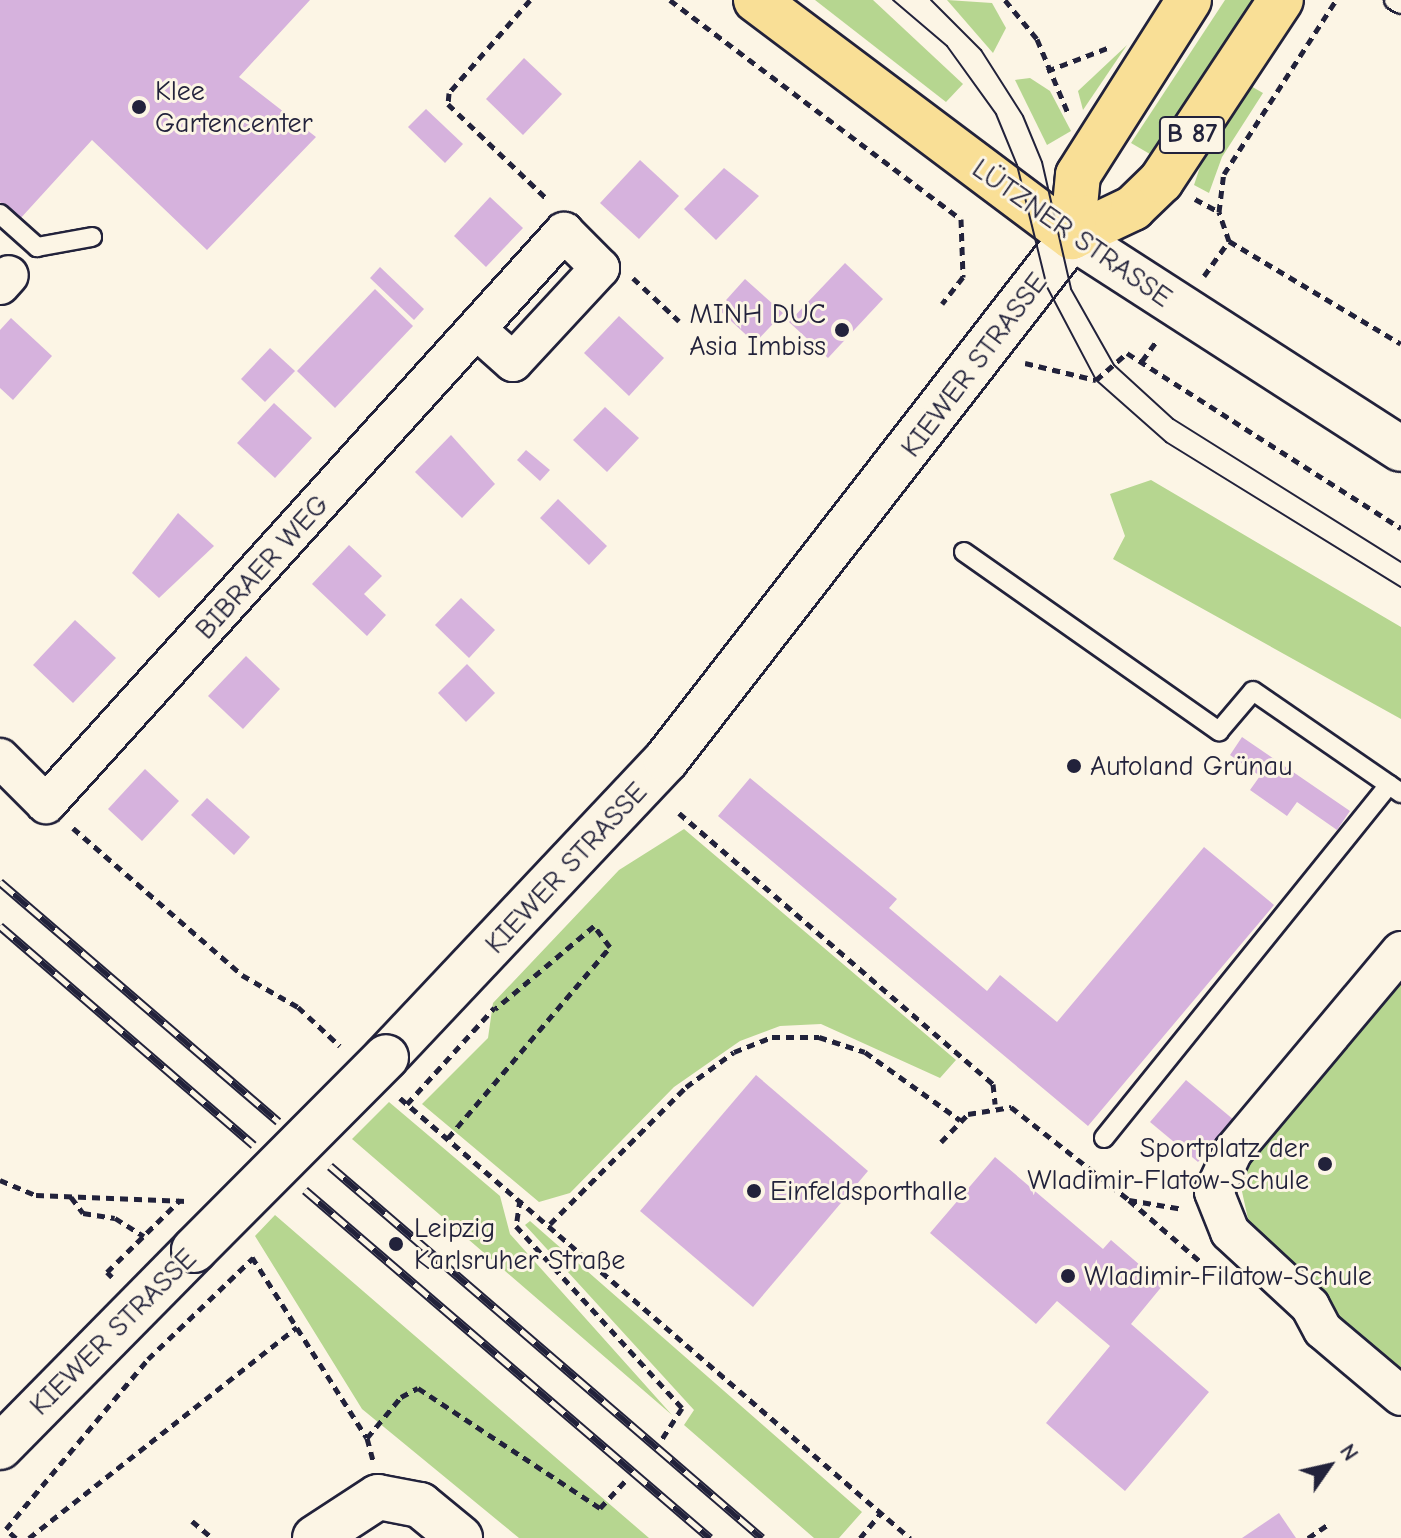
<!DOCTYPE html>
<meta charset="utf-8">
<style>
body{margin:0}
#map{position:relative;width:1401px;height:1538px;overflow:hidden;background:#fcf5e5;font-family:"Comic Neue",sans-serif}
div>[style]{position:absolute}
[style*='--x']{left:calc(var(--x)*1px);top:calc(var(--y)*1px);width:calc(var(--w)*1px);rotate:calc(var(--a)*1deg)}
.green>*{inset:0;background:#b6d690}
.building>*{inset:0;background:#d6b2dd}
.path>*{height:5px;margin-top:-2.5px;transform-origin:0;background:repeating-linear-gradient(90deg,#22223b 0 8px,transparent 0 14px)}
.roads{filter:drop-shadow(2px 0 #22223b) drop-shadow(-2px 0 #22223b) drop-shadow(0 2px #22223b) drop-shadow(0 -2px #22223b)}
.service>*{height:18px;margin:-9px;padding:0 9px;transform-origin:9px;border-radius:9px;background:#fcf5e5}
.minor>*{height:38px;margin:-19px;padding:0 19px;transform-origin:19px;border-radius:19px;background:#fcf5e5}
.tertiary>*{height:44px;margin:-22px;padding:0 22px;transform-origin:22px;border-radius:22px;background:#fcf5e5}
.secondary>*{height:44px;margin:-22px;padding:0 22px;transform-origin:22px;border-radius:22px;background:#fcf5e5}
.primary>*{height:44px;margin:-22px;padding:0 22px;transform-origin:22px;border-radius:22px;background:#f9df96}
.tram>*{height:2px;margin:-1px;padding:0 1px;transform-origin:1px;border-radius:1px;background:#22223b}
.rail>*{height:9px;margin-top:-4.5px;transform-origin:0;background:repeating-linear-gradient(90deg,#fcf5e5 0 18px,#22223b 0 36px);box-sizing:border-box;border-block:2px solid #22223b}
.bridges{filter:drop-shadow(2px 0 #22223b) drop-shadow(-2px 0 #22223b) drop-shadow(0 2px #22223b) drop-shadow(0 -2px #22223b)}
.tertiary-bridge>*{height:44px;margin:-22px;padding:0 22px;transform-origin:22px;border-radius:22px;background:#fcf5e5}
.dots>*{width:22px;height:22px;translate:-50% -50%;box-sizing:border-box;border:4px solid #fcf5e5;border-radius:50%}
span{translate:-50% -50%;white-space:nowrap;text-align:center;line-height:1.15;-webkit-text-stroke:6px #fcf5e5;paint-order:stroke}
.shield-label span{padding:2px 6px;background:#fcf5e5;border:2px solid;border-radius:6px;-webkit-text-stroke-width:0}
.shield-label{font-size:26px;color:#22223b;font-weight:700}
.poi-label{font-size:28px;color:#22223b}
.left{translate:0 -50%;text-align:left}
.right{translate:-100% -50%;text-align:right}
.street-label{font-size:28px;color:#22223b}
.north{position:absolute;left:1289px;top:1426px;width:80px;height:80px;-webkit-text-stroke:6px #fcf5e5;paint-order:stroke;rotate:56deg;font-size:22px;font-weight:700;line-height:32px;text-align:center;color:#22223b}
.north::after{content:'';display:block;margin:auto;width:28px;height:36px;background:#22223b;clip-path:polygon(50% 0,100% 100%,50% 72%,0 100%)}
</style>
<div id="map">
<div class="green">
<i style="clip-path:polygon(815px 0,873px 0,963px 84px,946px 102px)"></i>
<i style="clip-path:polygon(947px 0,992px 3px,1006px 28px,993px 53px)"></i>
<i style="clip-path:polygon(1225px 0,1258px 0,1155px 157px,1131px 143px)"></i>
<i style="clip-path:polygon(1127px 45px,1083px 110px,1078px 91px)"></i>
<i style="clip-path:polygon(1030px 78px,1050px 91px,1071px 131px,1047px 145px,1015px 80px)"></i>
<i style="clip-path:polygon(1249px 85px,1263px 93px,1222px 157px,1209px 193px,1194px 185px,1201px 164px)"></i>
<i style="clip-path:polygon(1151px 480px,1401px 627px,1401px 719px,1113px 559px,1125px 536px,1110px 494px)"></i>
<i style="clip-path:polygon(684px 829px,956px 1060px,940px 1078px,821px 1024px,780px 1026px,740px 1041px,674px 1087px,570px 1193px,539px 1202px,422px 1104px,488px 1038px,493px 1003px,619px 870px)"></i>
<i style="clip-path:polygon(1401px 977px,1401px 1381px,1340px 1329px,1329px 1297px,1250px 1228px,1241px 1187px,1258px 1141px)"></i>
<i style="clip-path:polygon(389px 1102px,500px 1196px,510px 1234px,672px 1415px,352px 1139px)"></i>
<i style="clip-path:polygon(275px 1215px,606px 1501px,649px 1538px,519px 1538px,362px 1409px,255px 1236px)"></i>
<i style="clip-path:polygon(530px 1221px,862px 1512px,839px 1538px,814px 1538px,684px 1425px,694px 1410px,525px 1225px)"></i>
</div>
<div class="building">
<i style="clip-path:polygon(0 0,310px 0,239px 77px,316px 137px,207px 250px,92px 140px,19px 220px,0 202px)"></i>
<i style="clip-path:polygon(524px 58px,562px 94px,523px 135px,486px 99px)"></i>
<i style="clip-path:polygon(426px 109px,463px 144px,445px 163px,408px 127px)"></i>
<i style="clip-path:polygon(640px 160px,679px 196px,639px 239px,600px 203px)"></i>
<i style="clip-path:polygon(724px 168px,759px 196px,716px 240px,684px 209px)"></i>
<i style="clip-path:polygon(490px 197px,523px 228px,486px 267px,454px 236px)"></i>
<i style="clip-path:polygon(845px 263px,883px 299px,828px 358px,789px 322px)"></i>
<i style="clip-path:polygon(380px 267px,424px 309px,414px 320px,370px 278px)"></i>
<i style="clip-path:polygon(745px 279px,783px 313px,755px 343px,718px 309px)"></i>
<i style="clip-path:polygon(375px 289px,413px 326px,335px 408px,297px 371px)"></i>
<i style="clip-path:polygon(619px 316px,664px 358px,629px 396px,584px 353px)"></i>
<i style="clip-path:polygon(11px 318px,52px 356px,13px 400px,0 388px,0 330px)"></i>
<i style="clip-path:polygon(270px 348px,295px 371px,265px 402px,241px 379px)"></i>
<i style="clip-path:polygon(274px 403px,312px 438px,275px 478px,237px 443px)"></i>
<i style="clip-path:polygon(605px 407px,639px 438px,607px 472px,573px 440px)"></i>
<i style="clip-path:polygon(451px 435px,495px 484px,462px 518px,415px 472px)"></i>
<i style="clip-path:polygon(526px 450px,550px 470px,540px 481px,517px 460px)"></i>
<i style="clip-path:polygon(558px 499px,607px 546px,589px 565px,540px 518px)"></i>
<i style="clip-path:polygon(178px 513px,214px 546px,159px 598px,132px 573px)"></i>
<i style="clip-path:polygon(349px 545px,382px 576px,364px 594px,386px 615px,367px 636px,312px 584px)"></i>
<i style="clip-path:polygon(461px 598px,495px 630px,469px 658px,435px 625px)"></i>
<i style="clip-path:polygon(75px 620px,116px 658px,73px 703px,33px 665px)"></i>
<i style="clip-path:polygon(246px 656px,280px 689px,243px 729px,208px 696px)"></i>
<i style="clip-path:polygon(467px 664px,495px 693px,466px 722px,438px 693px)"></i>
<i style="clip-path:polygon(1242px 737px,1350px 811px,1337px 830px,1297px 802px,1287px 816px,1250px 790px,1260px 776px,1230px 755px)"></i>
<i style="clip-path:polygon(145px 769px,179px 801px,142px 841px,108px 809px)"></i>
<i style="clip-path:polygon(750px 778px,897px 899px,889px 908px,987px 991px,1000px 975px,1057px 1022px,1204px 847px,1274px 905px,1088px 1126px,718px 816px)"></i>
<i style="clip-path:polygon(207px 798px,250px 837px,234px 855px,191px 815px)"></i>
<i style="clip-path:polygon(756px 1075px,868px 1171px,753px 1307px,640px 1211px)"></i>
<i style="clip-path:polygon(1186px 1080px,1234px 1120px,1198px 1162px,1150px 1122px)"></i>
<i style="clip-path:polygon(995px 1157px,1103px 1249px,1111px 1240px,1163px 1285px,1131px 1324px,1209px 1392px,1125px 1491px,1046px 1423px,1110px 1346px,1057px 1301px,1036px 1324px,930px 1233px)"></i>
<i style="clip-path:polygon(1279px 1513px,1296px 1538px,1242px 1538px)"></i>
</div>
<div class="path">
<i style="--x:530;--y:0;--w:123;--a:131.1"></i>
<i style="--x:449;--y:93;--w:11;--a:95"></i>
<i style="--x:448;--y:104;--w:137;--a:43.8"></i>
<i style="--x:670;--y:0;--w:364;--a:37"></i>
<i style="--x:961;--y:219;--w:58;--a:88"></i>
<i style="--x:963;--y:277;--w:34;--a:128"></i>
<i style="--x:1005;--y:0;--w:50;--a:50.6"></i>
<i style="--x:1037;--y:39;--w:80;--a:67.3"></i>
<i style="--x:1047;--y:71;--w:67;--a:-20.9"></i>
<i style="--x:1195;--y:199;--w:27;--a:28"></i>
<i style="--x:1229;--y:241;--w:200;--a:30.9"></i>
<i style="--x:1204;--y:276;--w:43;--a:-54.5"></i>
<i style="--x:1229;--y:241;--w:31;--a:-109"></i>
<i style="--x:1219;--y:212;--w:38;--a:-83"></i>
<i style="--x:1224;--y:174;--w:207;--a:-57.2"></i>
<i style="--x:633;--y:278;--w:63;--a:43.1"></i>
<i style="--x:1142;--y:361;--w:27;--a:-54"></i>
<i style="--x:1025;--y:363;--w:73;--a:13.5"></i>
<i style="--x:1096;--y:380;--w:41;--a:-41.1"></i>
<i style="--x:1127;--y:353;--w:325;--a:32.6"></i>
<i style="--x:679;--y:813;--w:415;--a:40.8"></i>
<i style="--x:993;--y:1084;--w:20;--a:84"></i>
<i style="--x:73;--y:828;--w:224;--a:41"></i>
<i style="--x:242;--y:975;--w:64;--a:29.7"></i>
<i style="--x:298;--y:1007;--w:57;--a:42.9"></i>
<i style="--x:400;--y:1098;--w:674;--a:40.79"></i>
<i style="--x:407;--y:1104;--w:130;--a:-47.8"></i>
<i style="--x:448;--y:1138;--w:250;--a:-49.7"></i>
<i style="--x:610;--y:947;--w:26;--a:-127"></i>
<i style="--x:594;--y:926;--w:129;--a:140"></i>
<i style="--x:941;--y:1142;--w:39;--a:-46"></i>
<i style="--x:968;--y:1114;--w:44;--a:-9.2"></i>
<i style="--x:1011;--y:1107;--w:150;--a:38.2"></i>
<i style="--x:1129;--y:1200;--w:55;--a:9.5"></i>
<i style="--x:0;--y:1180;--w:39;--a:23"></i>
<i style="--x:36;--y:1195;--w:151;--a:2.3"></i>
<i style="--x:71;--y:1197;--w:20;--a:53"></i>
<i style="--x:83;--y:1213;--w:32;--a:9"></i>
<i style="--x:115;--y:1218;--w:34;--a:32"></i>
<i style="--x:520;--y:1199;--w:27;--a:98"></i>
<i style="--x:516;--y:1226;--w:246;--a:47.6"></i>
<i style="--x:682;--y:1408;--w:37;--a:123"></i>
<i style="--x:1129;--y:1200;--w:107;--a:40.8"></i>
<i style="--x:550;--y:1224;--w:193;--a:-45.2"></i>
<i style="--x:686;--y:1087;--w:59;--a:-36.1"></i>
<i style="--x:734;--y:1052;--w:41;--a:-21.5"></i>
<i style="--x:772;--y:1037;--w:47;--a:0"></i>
<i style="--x:819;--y:1037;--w:48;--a:18.1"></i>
<i style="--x:865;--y:1052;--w:117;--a:35.6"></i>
<i style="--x:252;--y:1257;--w:214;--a:57.6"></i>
<i style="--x:367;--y:1438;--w:23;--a:75"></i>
<i style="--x:112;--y:1277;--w:7;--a:-135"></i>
<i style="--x:107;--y:1272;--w:103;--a:-44.6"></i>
<i style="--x:367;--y:1438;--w:53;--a:-50.3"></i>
<i style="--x:401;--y:1397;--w:19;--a:-28"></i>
<i style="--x:418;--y:1388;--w:218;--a:33.4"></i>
<i style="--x:600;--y:1508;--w:40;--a:-47"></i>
<i style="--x:192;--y:1521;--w:26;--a:40"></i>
<i style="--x:16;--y:1538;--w:13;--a:-138"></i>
<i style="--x:6;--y:1529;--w:222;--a:-50.1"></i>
<i style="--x:148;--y:1359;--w:146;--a:-43.9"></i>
<i style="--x:29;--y:1538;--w:341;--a:-38.2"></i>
<i style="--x:860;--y:1538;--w:33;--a:-50"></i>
<i style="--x:1308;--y:1538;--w:27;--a:-34"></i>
</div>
<div class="roads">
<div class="service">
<i style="--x:1394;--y:0;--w:8;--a:30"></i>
<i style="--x:0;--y:214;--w:50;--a:41.7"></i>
<i style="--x:37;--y:247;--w:56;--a:-10.3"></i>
<i style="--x:964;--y:552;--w:312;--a:35.1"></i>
<i style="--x:1219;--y:731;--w:52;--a:-49.6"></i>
<i style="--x:1253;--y:691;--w:180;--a:34.6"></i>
<i style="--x:1104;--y:1138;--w:454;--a:-51.1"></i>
</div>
<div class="minor">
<i style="--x:0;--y:285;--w:13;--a:-48"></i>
<i style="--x:0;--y:758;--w:65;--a:45"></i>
<i style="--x:46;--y:804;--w:772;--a:-47.84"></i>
<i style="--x:564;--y:232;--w:51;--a:45"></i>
<i style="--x:600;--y:268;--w:128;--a:132.8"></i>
<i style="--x:513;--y:362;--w:48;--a:-138.4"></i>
<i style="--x:1401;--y:951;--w:261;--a:130"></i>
<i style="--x:1233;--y:1151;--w:45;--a:114.9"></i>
<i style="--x:1214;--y:1192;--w:43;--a:68.2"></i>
<i style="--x:1230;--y:1232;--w:109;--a:42.8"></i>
<i style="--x:1310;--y:1306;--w:27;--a:62"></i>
<i style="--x:1323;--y:1330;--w:102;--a:40.2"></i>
</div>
<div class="tertiary">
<i style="--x:386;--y:1057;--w:408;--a:-46.7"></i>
<i style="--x:666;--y:760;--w:662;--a:-52.18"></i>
<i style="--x:0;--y:1447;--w:276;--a:-45.4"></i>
<i style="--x:315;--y:1538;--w:75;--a:-33.1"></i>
<i style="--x:378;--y:1497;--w:43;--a:10.8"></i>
<i style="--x:420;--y:1505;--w:52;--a:39.5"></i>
</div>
<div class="secondary">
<i style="--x:1072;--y:237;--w:391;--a:32.8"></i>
</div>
<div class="primary">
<i style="--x:756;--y:0;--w:395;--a:36.9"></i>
<i style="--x:1072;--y:237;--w:68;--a:-25.4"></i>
<i style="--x:1133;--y:208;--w:39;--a:-44"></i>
<i style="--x:1161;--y:181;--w:217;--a:-56.5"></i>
<i style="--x:1072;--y:237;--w:62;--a:-84.5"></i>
<i style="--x:1078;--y:175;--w:207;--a:-57.6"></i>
</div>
</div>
<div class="tram">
<i style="--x:893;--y:0;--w:71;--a:40.4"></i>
<i style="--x:947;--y:46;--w:84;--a:54.2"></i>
<i style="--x:996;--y:114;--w:55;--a:67.6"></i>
<i style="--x:1017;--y:165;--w:126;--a:76.2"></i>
<i style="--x:1047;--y:287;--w:105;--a:62.2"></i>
<i style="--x:1096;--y:380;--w:94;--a:41.5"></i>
<i style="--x:1166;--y:442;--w:276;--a:31.7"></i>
<i style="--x:931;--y:0;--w:71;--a:45"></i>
<i style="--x:981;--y:50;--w:78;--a:57.5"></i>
<i style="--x:1023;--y:116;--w:50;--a:67.6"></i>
<i style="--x:1042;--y:162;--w:130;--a:77.1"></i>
<i style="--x:1071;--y:289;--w:87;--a:60.5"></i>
<i style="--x:1114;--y:365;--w:80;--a:42.5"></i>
<i style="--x:1173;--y:419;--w:269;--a:32.1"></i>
</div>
<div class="rail">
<i style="--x:0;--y:882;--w:367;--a:40.7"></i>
<i style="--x:0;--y:926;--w:335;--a:40.8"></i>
<i style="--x:330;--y:1166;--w:570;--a:40.73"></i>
<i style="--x:305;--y:1190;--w:534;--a:40.67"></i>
</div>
<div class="bridges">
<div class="tertiary-bridge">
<i style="--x:194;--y:1250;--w:272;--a:-45.1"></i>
</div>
</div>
<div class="dots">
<i style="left:139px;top:107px;background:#22223b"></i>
<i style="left:842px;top:330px;background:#22223b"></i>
<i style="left:1074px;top:766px;background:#22223b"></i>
<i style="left:1325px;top:1164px;background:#22223b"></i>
<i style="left:754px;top:1191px;background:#22223b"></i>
<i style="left:396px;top:1244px;background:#22223b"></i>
<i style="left:1068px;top:1276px;background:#22223b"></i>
</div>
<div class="shield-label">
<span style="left:1192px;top:135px">B 87</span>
</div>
<div class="poi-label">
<span class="left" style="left:155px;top:107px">Klee<br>Gartencenter</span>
<span class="right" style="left:826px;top:330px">MINH DUC<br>Asia Imbiss</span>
<span class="left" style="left:1090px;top:766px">Autoland Grünau</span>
<span class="right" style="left:1309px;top:1164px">Sportplatz der<br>Wladimir-Flatow-Schule</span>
<span class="left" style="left:770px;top:1191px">Einfeldsporthalle</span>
<span class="left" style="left:414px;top:1244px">Leipzig<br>Karlsruher Straße</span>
<span class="left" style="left:1084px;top:1276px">Wladimir-Filatow-Schule</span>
</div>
<div class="street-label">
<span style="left:1072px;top:233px;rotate:35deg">LÜTZNER STRASSE</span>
<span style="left:974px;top:365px;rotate:-53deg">KIEWER STRASSE</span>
<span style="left:262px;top:567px;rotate:-48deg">BIBRAER WEG</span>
<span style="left:566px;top:868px;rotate:-47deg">KIEWER STRASSE</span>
<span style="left:113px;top:1332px;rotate:-45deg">KIEWER STRASSE</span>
</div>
<div class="north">N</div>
</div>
